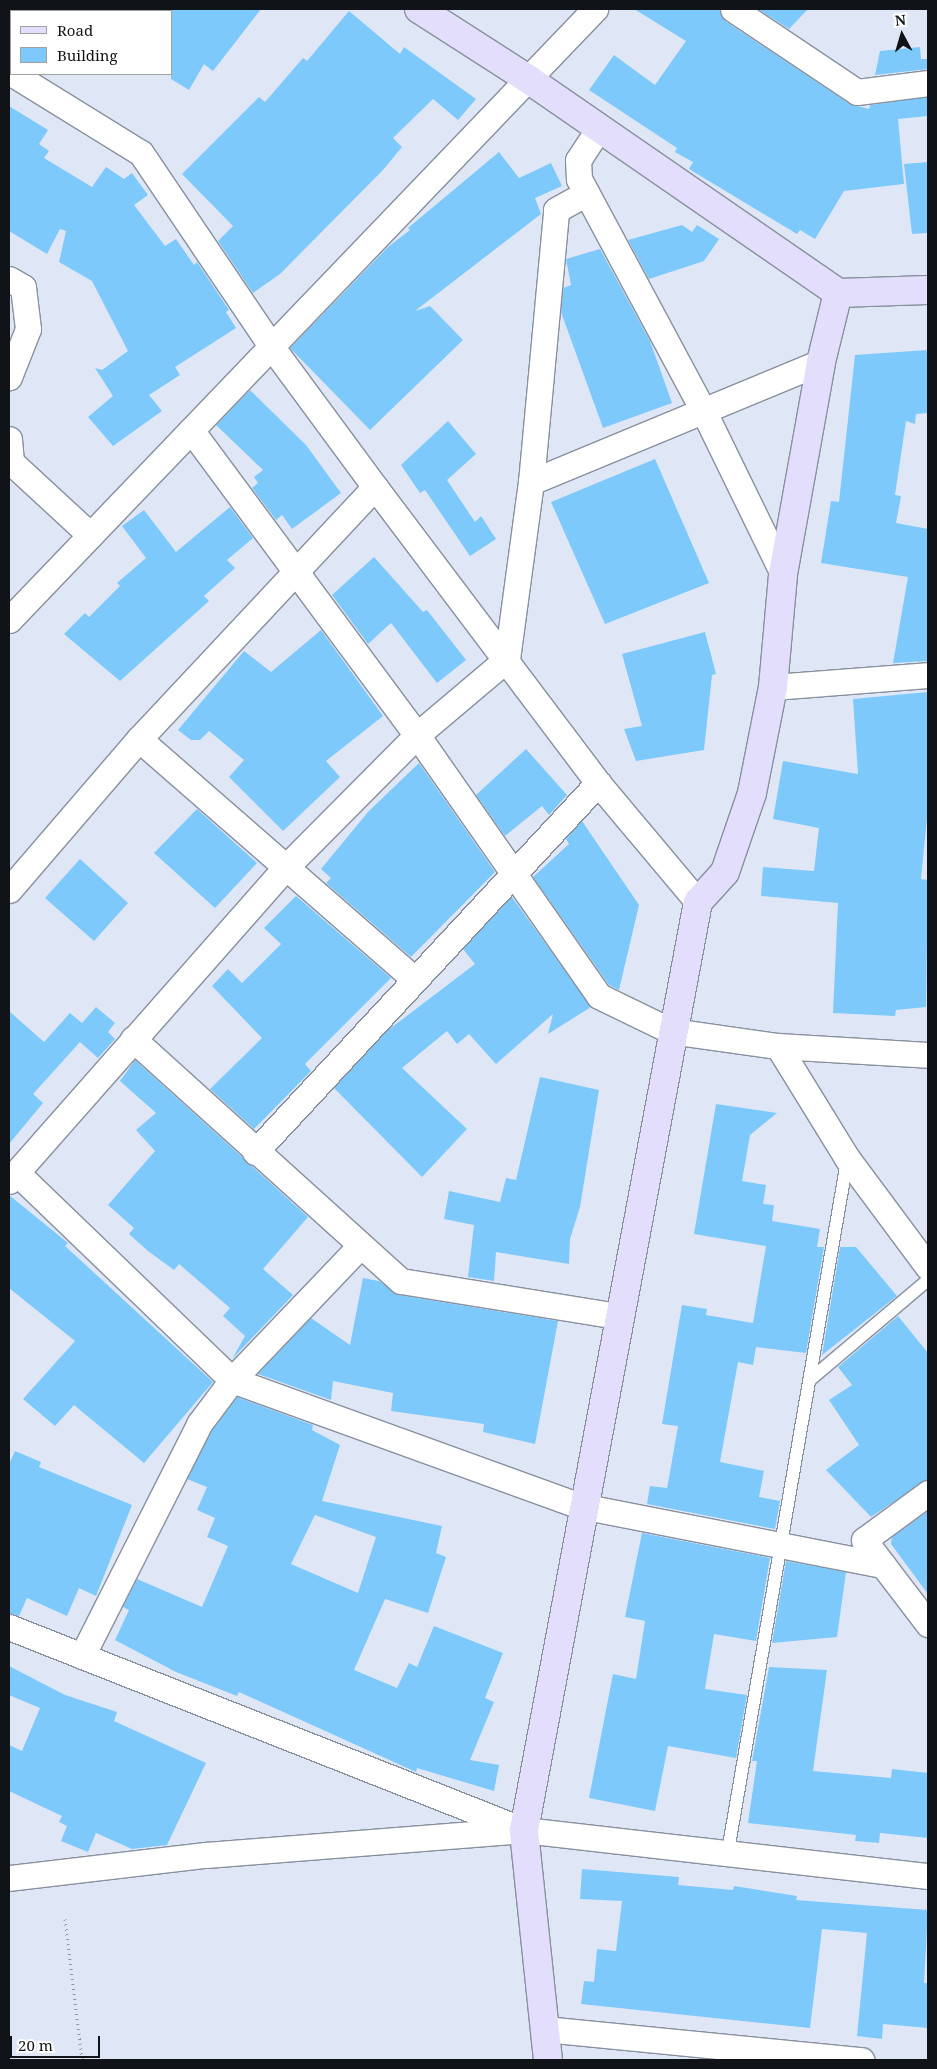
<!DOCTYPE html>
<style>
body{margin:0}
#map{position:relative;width:937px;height:2069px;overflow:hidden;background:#dfe7f7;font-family:"Noto Serif",serif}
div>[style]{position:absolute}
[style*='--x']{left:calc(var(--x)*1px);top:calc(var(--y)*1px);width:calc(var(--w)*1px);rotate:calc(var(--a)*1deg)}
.building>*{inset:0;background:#7ec9fb}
.path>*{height:3px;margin-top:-1.5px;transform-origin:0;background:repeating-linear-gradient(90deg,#9096a2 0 1px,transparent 0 5px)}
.roads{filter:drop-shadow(1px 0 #88909e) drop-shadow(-1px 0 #88909e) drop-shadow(0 1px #88909e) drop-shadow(0 -1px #88909e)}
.lane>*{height:12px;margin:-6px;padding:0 6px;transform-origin:6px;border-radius:6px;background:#fff}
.street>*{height:25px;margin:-12.5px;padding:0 12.5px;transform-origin:12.5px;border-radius:12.5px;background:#fff}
.secondary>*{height:28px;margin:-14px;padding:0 14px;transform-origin:14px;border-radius:14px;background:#e3defc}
span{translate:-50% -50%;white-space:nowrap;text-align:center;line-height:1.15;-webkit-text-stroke:4.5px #fff;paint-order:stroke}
.frame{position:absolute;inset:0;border:10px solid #101318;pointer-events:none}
.legend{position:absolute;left:10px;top:10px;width:162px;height:65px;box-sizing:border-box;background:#fff;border:1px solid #9fa1a3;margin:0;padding:6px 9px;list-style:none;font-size:15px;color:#101318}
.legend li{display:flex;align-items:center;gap:10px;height:25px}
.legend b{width:25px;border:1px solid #9fa1a3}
.north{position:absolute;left:877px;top:10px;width:50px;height:50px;-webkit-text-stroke:4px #fff;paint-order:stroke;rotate:354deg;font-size:14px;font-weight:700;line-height:20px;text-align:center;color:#101318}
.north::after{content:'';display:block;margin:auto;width:18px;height:22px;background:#101318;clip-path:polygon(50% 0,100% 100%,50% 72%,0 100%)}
.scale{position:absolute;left:10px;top:2036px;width:90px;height:22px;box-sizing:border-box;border:2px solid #101318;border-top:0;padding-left:6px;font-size:15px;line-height:18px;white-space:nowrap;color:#101318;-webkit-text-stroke:4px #fff;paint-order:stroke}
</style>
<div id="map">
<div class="building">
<i style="clip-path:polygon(171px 9px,261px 9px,213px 71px,204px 64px,189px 90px,171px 79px)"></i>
<i style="clip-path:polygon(634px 9px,719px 9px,725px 21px,850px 104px,869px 109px,870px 105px,928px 97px,928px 116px,898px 119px,904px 184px,844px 191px,815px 239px,800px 230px,797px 234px,689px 169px,693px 162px,675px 152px,677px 148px,589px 90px,614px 55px,655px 85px,686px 41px)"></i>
<i style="clip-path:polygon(758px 9px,808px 9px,789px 29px)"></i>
<i style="clip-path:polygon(349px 11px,400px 54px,404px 47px,476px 99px,458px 120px,433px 99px,393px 138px,402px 147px,383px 170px,280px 274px,253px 293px,218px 241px,233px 226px,182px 174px,259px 97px,265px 102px,303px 58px,307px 61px)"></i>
<i style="clip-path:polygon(920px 47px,921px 59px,928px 59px,928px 69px,875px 75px,880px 51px)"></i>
<i style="clip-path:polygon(9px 106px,48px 130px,39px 144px,49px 151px,44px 158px,92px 187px,106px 167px,124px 179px,132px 173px,148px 195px,134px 205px,165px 246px,176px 239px,194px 265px,197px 262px,229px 310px,226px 312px,236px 328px,175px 367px,180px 375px,149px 395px,162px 411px,113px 446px,88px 417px,113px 396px,95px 368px,102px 370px,128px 351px,92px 281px,59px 262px,66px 231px,60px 229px,47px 254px,9px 231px)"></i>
<i style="clip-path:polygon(499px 152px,519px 178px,551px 163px,562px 186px,535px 198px,541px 214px,415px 311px,430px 306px,463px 340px,370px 430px,290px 348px,388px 247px,410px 230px,408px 228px)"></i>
<i style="clip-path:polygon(928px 162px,928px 233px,912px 234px,904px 164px)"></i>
<i style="clip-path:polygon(682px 225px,692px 232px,697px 225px,719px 239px,704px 261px,649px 279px,628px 240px)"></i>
<i style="clip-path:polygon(600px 249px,650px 341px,672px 403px,603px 428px,561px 312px,563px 288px,571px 285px,566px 259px)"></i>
<i style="clip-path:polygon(928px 350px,928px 413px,916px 414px,915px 424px,906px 421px,895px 495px,901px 496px,896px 523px,928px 529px,928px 661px,893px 663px,908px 577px,821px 563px,831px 501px,839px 502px,855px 355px)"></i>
<i style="clip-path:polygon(250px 390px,306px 445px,341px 493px,292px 529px,282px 515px,276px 520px,252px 488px,258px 483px,254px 477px,263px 470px,216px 425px)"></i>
<i style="clip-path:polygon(448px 421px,476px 454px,447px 480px,475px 522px,481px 516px,496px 539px,470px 556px,425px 490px,420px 493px,401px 465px)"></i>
<i style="clip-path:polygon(655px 459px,709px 583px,605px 624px,551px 502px)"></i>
<i style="clip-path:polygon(230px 507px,253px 538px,227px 560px,235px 568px,204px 596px,209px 601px,120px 681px,64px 634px,85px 613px,89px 617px,120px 586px,117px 583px,146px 558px,122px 526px,144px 510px,176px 552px)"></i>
<i style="clip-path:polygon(374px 557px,423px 612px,427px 610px,466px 660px,437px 683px,391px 623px,368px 644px,332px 595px)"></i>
<i style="clip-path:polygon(321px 630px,383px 716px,326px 761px,340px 777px,283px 831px,229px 777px,244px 760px,209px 731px,200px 740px,191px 740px,178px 730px,244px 651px,271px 672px)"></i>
<i style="clip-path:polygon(705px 632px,716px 674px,712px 675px,704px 750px,636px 761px,624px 729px,642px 726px,622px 654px)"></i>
<i style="clip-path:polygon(928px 692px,928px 808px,921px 879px,928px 880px,926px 1007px,896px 1010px,895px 1016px,833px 1013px,838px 903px,761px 896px,763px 867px,814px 871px,819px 828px,773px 819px,783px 761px,858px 774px,853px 699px)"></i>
<i style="clip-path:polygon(526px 749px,567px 795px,549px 815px,542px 806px,505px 836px,476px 795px)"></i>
<i style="clip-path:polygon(419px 763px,495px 872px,411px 957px,326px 883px,331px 878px,321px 869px,368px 812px)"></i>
<i style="clip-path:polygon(197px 809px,257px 863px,215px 908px,154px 853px)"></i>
<i style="clip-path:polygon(582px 821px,639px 905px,619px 990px,609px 985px,533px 877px,569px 844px,566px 839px)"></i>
<i style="clip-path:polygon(80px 859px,128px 903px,94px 941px,45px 898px)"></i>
<i style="clip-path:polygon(296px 896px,391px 978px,305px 1064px,311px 1071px,254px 1129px,210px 1089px,262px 1038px,212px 986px,228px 969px,242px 983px,281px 944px,264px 928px)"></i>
<i style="clip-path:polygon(512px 897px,591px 1007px,548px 1034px,553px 1014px,496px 1064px,469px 1034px,457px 1044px,447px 1031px,402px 1068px,467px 1129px,422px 1177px,334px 1088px,387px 1031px,475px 964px,463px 949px)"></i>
<i style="clip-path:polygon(96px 1007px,115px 1023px,108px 1032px,115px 1039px,98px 1058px,80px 1042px,33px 1094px,43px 1103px,9px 1144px,9px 1011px,44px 1042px,70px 1013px,82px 1023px)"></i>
<i style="clip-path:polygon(135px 1060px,308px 1217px,263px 1269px,293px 1295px,232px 1359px,245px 1336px,223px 1316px,230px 1308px,179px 1264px,174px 1270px,148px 1251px,129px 1234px,134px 1228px,108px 1205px,155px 1151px,136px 1130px,156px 1113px,120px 1081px)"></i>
<i style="clip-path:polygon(540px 1077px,599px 1090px,580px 1207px,570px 1239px,569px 1264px,496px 1252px,494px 1281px,468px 1277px,474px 1225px,444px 1219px,449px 1191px,500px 1202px,506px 1178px,516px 1180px)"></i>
<i style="clip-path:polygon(716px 1104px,777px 1113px,750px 1135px,742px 1181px,766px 1185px,763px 1204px,774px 1205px,772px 1221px,820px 1229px,817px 1247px,824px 1247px,806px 1353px,756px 1347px,753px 1365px,738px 1362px,720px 1462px,764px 1471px,759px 1497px,780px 1501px,775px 1529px,647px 1504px,650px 1486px,667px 1488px,670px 1472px,678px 1426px,662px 1424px,682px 1305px,707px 1309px,706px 1315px,753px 1323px,766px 1246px,694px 1234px)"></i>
<i style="clip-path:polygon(9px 1195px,68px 1243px,65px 1246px,213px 1382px,144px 1463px,74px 1405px,55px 1426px,23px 1399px,75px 1341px,9px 1288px)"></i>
<i style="clip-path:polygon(840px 1247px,856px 1247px,897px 1296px,822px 1355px)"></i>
<i style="clip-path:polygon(363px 1278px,379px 1281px,399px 1295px,558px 1321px,535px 1444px,483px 1432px,484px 1424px,391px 1411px,393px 1393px,333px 1381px,331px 1400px,258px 1374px,311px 1318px,350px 1345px)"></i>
<i style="clip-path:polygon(898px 1316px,928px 1353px,928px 1479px,871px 1517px,826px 1470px,859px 1445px,829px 1400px,852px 1385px,838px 1367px)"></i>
<i style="clip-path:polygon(evenodd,237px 1397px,313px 1425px,312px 1430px,340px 1445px,322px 1501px,442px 1526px,436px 1553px,446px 1557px,428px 1613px,385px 1599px,354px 1670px,397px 1688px,409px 1663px,417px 1667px,434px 1626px,503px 1653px,485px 1698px,494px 1702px,470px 1760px,499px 1765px,494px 1791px,417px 1768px,416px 1772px,239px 1692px,237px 1696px,176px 1672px,115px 1640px,129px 1610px,123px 1607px,137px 1579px,202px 1607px,228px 1546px,207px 1537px,215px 1518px,197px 1510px,207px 1487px,187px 1479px,211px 1432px,237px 1397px,315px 1515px,376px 1537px,358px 1593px,291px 1564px,315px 1515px)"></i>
<i style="clip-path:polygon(15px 1451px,41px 1462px,39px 1467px,132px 1505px,96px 1596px,79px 1588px,67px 1616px,27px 1598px,19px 1616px,9px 1613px,9px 1464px)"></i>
<i style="clip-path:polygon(928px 1511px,928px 1594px,891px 1544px,892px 1537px)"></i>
<i style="clip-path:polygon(642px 1533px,770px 1558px,756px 1641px,714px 1634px,705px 1689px,747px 1695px,736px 1758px,668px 1746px,655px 1811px,589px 1798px,613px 1674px,636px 1679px,645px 1621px,625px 1617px)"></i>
<i style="clip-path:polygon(786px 1561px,846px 1572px,837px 1637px,772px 1643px)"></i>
<i style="clip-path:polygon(9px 1666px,65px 1695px,117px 1712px,114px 1721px,206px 1763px,167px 1845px,132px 1849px,96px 1833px,88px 1852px,61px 1841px,67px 1826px,59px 1822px,62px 1816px,9px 1791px,9px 1745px,22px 1751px,40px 1708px,9px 1695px)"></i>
<i style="clip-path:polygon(769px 1667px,827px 1670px,813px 1771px,891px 1778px,892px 1769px,928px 1773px,928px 1838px,880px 1833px,879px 1843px,855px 1841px,856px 1835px,748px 1823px,757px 1761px,752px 1761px)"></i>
<i style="clip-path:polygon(582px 1869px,679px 1877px,678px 1885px,733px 1890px,734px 1886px,797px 1896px,796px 1900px,928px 1910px,924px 1983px,928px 1983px,928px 2028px,883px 2024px,882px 2039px,857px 2036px,867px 1933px,822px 1929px,810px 2028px,581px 2004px,584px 1981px,594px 1982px,597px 1949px,616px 1951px,622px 1901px,580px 1899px)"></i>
</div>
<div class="path">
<i style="--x:65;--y:1919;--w:142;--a:83.1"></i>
</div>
<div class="roads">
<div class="lane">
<i style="--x:812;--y:1378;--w:152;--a:-40.2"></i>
<i style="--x:728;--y:1851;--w:700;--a:-80.21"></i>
</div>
<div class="street">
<i style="--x:733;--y:9;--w:149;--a:33.8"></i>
<i style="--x:857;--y:92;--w:72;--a:-7.2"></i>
<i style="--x:53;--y:11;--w:3;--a:-45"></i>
<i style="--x:13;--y:74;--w:150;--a:31.7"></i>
<i style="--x:141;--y:153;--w:233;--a:56"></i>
<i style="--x:271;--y:346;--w:175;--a:53.6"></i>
<i style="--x:375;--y:487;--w:371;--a:53"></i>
<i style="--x:598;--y:783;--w:155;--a:50"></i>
<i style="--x:599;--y:128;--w:38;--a:123"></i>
<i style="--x:578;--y:160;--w:19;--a:87"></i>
<i style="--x:579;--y:179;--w:264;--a:61.8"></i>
<i style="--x:704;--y:412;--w:180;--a:64"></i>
<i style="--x:9;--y:279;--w:16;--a:30"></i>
<i style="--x:23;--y:287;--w:42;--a:83.2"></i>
<i style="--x:28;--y:329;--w:52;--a:111.6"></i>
<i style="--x:191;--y:430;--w:380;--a:53.5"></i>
<i style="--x:417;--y:735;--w:318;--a:55.1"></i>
<i style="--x:599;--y:996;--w:80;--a:25.9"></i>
<i style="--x:671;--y:1031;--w:108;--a:8"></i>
<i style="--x:778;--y:1046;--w:150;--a:3.4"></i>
<i style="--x:9;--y:439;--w:23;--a:85"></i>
<i style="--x:11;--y:462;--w:108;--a:42.7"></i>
<i style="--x:531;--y:482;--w:314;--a:-22.5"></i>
<i style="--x:9;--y:620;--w:847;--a:-46.2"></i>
<i style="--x:773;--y:687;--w:155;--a:-4.4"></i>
<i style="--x:139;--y:739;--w:365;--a:41.1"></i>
<i style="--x:9;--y:890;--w:199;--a:-49.3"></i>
<i style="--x:139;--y:739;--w:345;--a:-46.9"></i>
<i style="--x:133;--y:1039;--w:361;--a:42.1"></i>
<i style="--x:401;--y:1281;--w:220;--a:9.2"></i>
<i style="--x:778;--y:1046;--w:132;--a:58.4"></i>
<i style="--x:847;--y:1158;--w:136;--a:53.4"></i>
<i style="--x:255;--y:1152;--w:504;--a:-47.09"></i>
<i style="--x:17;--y:1173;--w:298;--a:43.9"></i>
<i style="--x:232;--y:1380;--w:371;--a:19.9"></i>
<i style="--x:581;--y:1506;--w:308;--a:11.1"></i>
<i style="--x:9;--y:1181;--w:420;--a:-48.6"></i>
<i style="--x:287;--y:866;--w:185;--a:-45.2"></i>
<i style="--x:417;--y:735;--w:118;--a:-40.2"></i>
<i style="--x:507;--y:659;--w:179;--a:-82.3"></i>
<i style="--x:531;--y:482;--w:273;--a:-84.7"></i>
<i style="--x:556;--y:210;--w:35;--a:-29"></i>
<i style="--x:928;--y:1493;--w:79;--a:143.7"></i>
<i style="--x:864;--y:1540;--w:106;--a:52.7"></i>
<i style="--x:9;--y:1627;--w:547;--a:21.55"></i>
<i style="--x:82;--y:1656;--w:260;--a:-63.2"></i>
<i style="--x:199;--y:1424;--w:55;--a:-53.1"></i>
<i style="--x:232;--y:1380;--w:184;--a:-46.3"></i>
<i style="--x:9;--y:1878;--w:198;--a:-6.7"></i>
<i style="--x:206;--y:1855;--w:319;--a:-4.5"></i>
<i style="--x:524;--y:1830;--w:407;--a:6.5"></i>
<i style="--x:544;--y:2029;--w:319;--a:5.6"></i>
</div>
<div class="secondary">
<i style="--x:419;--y:9;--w:130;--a:32.7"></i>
<i style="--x:528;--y:79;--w:377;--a:34.6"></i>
<i style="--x:838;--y:293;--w:90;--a:-1.9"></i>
<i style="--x:548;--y:2060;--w:231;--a:-96"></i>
<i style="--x:524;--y:1830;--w:944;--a:-79.38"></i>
<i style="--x:698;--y:902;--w:40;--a:-48"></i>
<i style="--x:725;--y:872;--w:83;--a:-71.1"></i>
<i style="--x:752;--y:793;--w:108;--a:-78.8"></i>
<i style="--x:773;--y:687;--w:113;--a:-84.9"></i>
<i style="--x:783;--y:574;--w:215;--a:-79.8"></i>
<i style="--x:821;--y:362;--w:71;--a:-76.2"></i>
</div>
</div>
<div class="frame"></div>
<ul class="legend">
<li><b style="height:6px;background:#e3defc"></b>Road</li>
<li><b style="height:14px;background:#7ec9fb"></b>Building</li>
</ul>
<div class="north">N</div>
<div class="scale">20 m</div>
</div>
